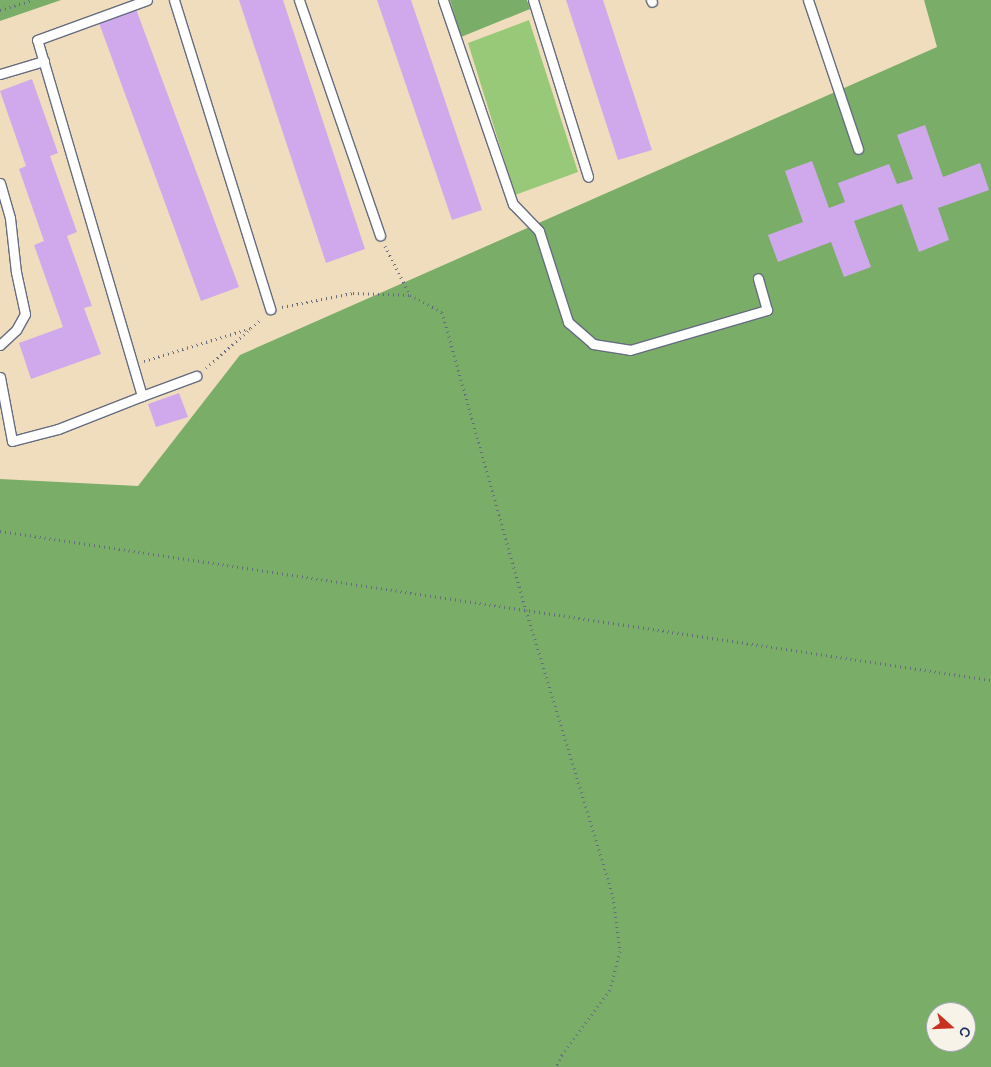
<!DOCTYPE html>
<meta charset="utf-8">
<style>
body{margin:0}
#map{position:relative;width:991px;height:1067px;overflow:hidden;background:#f0ddbe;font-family:"Balsamiq Sans",sans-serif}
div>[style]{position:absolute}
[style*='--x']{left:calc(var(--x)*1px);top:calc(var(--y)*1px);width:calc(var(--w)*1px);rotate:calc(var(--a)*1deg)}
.green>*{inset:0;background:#98c978}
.forest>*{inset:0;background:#7aad68}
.building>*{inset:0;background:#d0a9ec}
.path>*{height:3px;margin-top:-1.5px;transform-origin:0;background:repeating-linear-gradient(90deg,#666c80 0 1px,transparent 0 5px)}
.roads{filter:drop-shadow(1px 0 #666c80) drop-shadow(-1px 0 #666c80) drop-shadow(0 1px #666c80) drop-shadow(0 -1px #666c80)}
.lane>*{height:9px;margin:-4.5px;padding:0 4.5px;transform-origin:4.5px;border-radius:4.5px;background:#fff}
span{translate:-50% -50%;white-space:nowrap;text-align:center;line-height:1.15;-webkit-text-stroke:5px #f7f3e8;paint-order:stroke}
.north{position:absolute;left:926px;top:1002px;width:50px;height:50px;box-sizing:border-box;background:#f7f3e8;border:1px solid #9fa5b1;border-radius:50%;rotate:110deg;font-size:14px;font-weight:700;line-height:20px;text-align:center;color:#1b2f5e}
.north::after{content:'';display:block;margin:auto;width:18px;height:22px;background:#c8321e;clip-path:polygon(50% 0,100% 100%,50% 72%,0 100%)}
</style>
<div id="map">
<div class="green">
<i style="clip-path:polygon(529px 20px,578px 172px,515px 195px,468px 43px)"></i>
</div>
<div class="forest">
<i style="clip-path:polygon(0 0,61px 0,0 21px)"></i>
<i style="clip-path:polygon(450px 0,527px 0,530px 9px,461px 37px)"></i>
<i style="clip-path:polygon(evenodd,924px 0,991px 0,991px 1067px,0 1067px,0 479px,138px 486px,240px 355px,937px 47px,924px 0,936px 1012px,966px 1012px,966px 1042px,936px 1042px,936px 1012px)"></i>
</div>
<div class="building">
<i style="clip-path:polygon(239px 0,283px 0,365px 249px,326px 263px)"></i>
<i style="clip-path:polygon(377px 0,411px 0,482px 210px,452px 220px)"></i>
<i style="clip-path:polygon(566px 0,603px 0,652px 150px,618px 160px)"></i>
<i style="clip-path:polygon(136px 9px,239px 287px,201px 301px,99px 23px)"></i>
<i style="clip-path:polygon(32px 79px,58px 153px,50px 156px,77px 232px,67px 236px,92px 306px,84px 308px,101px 354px,31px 379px,19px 343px,63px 327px,34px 245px,44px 241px,19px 169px,26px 166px,0 91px)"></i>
<i style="clip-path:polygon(925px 125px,943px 177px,980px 163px,989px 190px,938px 208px,949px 240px,919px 252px,902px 204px,854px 221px,871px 267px,844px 277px,831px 242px,778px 262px,768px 235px,803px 222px,785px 171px,812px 161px,829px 208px,845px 202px,838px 183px,889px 164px,897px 184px,913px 179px,897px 135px)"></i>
<i style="clip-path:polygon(179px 393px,188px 417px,156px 427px,148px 404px)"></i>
</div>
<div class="path">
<i style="--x:0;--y:10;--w:34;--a:-17"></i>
<i style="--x:385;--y:246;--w:55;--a:63"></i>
<i style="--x:410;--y:295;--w:36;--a:28"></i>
<i style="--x:442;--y:312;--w:310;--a:74.3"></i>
<i style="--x:526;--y:610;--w:300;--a:73.1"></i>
<i style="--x:613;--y:897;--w:54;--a:82.6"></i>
<i style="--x:620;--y:951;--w:40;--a:104.4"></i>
<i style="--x:610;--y:990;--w:81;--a:126.4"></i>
<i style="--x:562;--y:1055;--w:13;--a:117"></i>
<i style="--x:282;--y:307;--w:72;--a:-11.2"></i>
<i style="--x:353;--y:293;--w:57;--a:2"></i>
<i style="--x:144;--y:361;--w:112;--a:-17.1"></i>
<i style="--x:206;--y:368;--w:74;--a:-41.7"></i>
<i style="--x:0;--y:531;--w:1002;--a:8.55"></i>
</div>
<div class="roads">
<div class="lane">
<i style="--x:174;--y:0;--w:324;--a:72.7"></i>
<i style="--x:299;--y:0;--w:249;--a:71"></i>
<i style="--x:443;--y:0;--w:216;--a:71.1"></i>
<i style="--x:513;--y:204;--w:37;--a:46"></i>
<i style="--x:539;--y:231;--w:96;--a:72.3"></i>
<i style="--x:568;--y:322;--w:33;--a:41"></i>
<i style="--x:593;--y:344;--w:37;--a:9"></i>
<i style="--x:630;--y:350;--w:143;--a:-16.3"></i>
<i style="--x:767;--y:310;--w:33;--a:-106"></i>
<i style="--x:533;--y:0;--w:185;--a:72.7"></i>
<i style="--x:651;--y:0;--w:2;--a:63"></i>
<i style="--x:808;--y:0;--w:157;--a:71.4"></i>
<i style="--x:0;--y:74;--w:46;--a:-16.5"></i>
<i style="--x:0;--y:183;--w:36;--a:74"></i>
<i style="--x:10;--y:218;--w:54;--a:83.7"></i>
<i style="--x:16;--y:272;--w:43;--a:77.9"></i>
<i style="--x:25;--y:314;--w:18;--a:119"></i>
<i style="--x:16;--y:330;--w:22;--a:137"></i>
<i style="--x:0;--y:377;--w:65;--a:79.4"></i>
<i style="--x:12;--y:441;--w:48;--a:-14.6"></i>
<i style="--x:58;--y:429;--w:90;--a:-21.4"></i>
<i style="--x:142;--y:396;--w:371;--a:-106.4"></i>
<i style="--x:37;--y:40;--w:117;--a:-20"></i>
<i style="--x:142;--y:396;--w:58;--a:-20.3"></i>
</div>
</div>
<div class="north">С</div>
</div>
